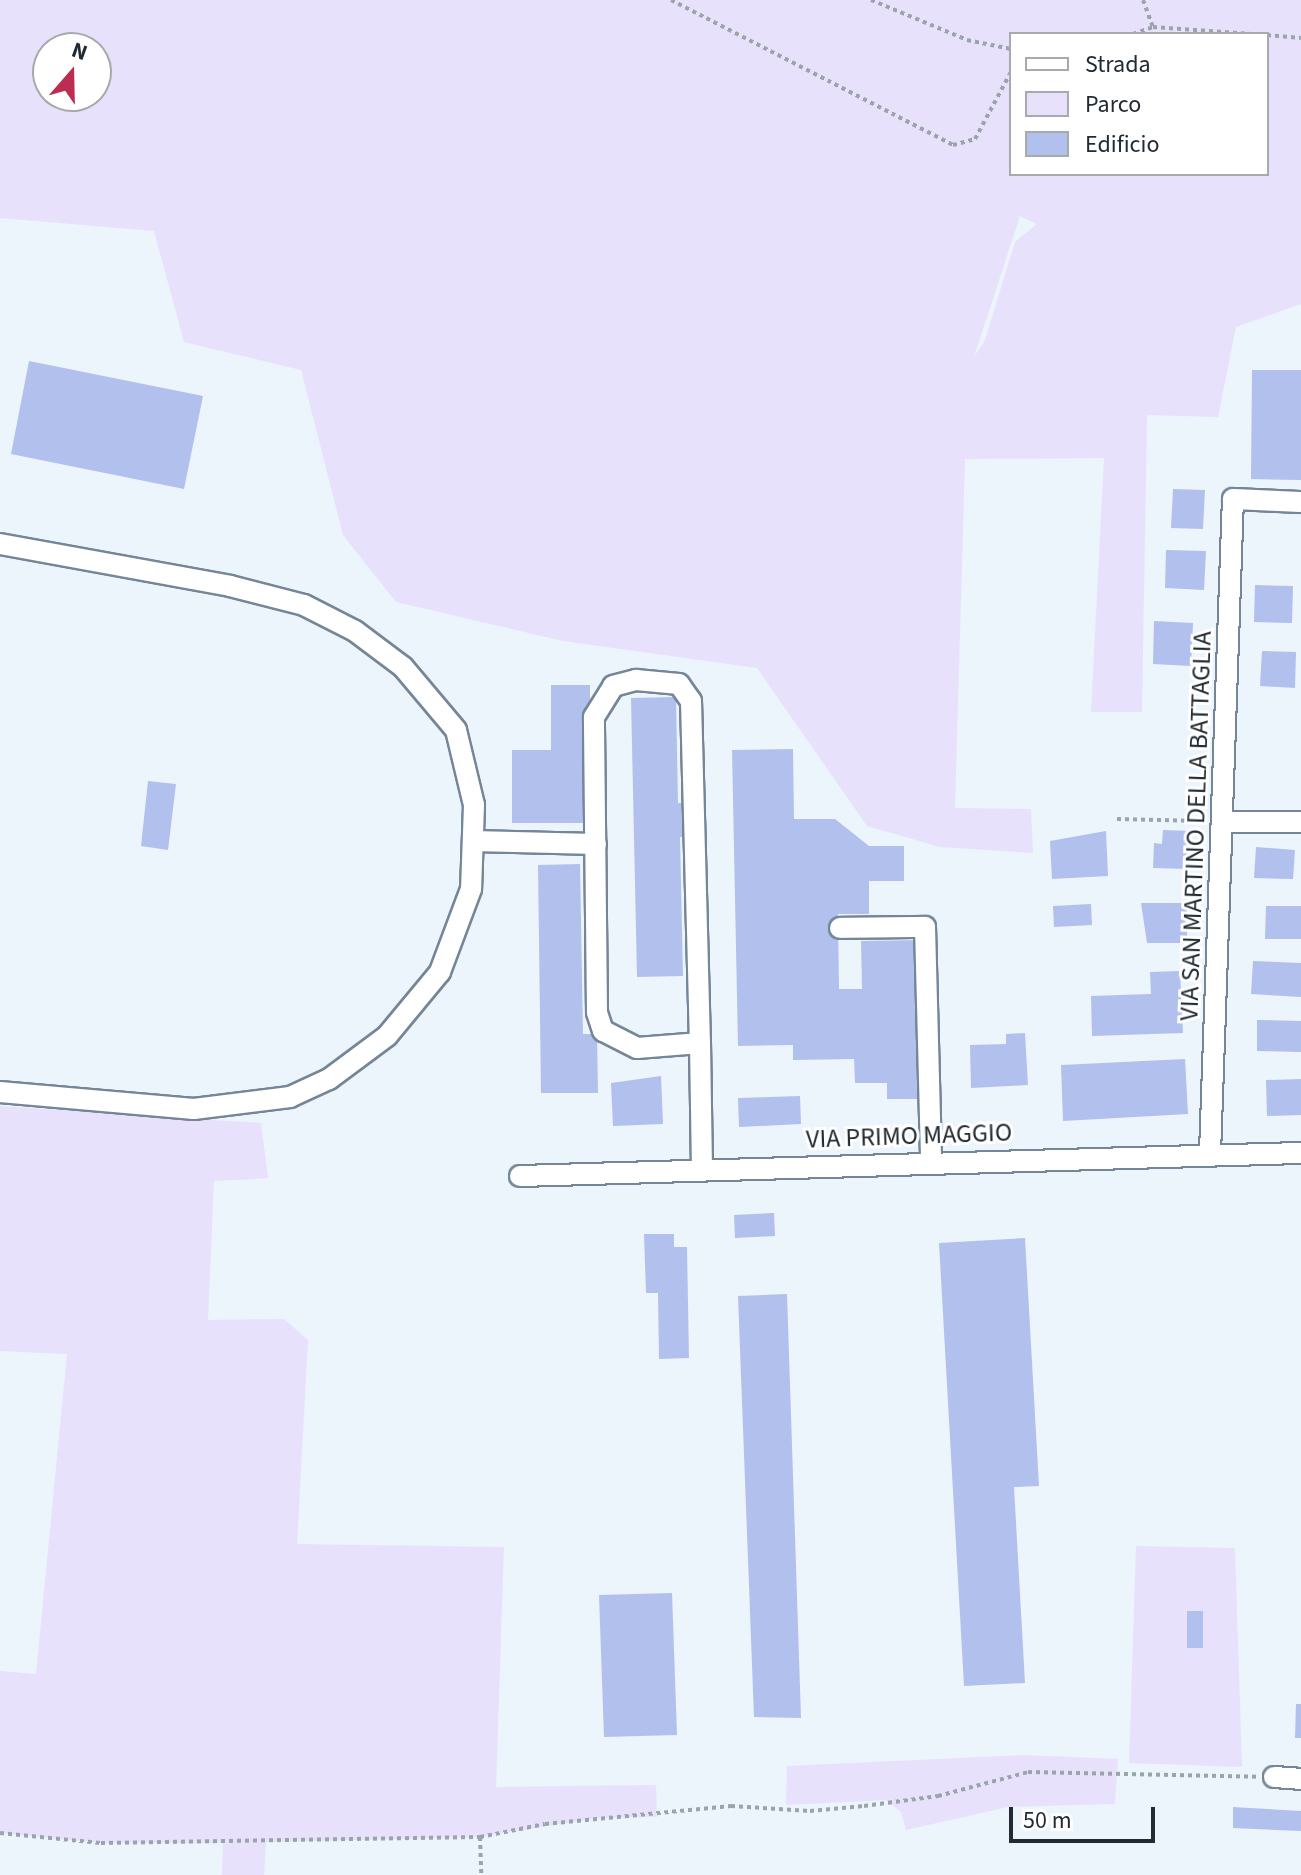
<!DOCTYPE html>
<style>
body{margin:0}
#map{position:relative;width:1301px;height:1875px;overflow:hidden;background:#ecf4fc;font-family:"Source Sans 3",sans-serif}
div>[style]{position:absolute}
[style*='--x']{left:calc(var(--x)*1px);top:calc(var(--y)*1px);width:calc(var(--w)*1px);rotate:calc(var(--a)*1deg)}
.green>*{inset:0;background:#e7e1fc}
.building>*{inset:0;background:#b2c0ee}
.path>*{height:4px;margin-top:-2px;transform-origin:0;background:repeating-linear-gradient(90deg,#9ca4ab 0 4px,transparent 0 8px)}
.roads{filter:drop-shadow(2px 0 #748697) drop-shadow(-2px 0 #748697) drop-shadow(0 2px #748697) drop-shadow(0 -2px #748697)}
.minor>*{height:20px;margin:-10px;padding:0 10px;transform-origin:10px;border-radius:10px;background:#fff}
span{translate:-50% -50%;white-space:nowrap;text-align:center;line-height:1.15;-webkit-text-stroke:6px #fff;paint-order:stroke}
.street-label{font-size:26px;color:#232b32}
.legend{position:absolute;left:1009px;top:32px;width:260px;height:144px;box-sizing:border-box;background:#fff;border:2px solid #a7aaad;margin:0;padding:10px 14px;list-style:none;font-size:24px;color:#232b32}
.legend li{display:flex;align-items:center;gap:16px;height:40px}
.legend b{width:40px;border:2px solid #a7aaad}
.north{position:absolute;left:32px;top:32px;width:80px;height:80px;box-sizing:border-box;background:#fff;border:2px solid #a7aaad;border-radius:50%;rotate:20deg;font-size:22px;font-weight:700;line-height:32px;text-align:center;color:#232b32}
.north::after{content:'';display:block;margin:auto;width:28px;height:36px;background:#bd2d53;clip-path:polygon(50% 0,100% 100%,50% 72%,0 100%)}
.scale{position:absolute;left:1009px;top:1807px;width:146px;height:36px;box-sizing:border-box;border:4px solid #232b32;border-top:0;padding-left:10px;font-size:24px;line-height:28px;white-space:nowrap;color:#232b32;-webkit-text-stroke:6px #fff;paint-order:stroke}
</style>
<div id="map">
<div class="green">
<i style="clip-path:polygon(evenodd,0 0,1301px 0,1301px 304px,1236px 327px,1218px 417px,1147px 415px,1142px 712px,1091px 712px,1104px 458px,965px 459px,955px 808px,1031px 809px,1033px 853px,940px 847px,867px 826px,757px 668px,563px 641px,396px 602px,343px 535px,301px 370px,184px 342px,154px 231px,0 218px,0 0,1011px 34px,1267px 34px,1267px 174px,1011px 174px,1011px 34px,0 0,48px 48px,96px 48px,96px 96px,48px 96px,48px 48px,0 0,1020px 216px,1037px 224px,1015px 242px,985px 340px,974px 357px,1020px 216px)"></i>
<i style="clip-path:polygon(0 1106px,261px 1123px,268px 1178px,214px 1181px,208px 1320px,284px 1319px,308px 1340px,297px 1544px,504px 1547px,496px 1787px,656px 1785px,657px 1817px,596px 1818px,480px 1837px,266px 1842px,264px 1875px,222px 1875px,223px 1843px,101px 1843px,0 1833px,0 1671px,36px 1674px,67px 1354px,0 1351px)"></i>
<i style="clip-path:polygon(1136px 1546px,1235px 1548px,1242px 1767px,1129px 1763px)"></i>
<i style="clip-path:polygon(1023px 1755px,1118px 1759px,1115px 1804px,1008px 1807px,906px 1830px,901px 1812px,886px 1800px,786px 1805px,787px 1766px)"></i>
</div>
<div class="building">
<i style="clip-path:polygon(29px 361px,203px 396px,184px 489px,11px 454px)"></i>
<i style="clip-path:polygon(1252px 370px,1301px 370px,1301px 480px,1251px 479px)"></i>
<i style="clip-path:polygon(1173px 489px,1205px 490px,1203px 529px,1171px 528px)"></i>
<i style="clip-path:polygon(1166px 550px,1206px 551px,1204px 590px,1165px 588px)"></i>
<i style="clip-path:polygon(1255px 585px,1293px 586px,1292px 623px,1254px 622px)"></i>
<i style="clip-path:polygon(1154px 621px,1193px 623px,1191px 666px,1153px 664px)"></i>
<i style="clip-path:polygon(1262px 651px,1296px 652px,1295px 688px,1260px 686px)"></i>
<i style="clip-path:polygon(551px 685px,590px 685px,590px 823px,512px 823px,512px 750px,551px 750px)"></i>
<i style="clip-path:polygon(676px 697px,678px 803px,687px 803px,688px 837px,680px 837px,683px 976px,637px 977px,631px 698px)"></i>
<i style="clip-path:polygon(793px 749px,794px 819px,835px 819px,869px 846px,904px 846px,904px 881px,869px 881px,869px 914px,838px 914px,839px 989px,862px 989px,861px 941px,922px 940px,923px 1099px,887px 1099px,887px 1083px,855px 1083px,854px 1059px,793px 1060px,793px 1045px,738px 1046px,732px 750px)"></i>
<i style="clip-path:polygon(148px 781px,176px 784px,168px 850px,141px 846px)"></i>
<i style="clip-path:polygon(1163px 830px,1190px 831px,1188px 869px,1153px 868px,1154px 843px,1162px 844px)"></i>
<i style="clip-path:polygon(1106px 831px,1108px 876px,1052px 879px,1050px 841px)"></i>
<i style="clip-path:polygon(1256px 847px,1295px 850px,1293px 879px,1254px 878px)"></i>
<i style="clip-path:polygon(580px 864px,583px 1034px,597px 1034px,598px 1093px,541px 1093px,538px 865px)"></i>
<i style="clip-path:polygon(1141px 903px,1187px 903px,1187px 943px,1147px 943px)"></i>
<i style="clip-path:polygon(1091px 904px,1092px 925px,1054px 927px,1053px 906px)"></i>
<i style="clip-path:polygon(1266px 906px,1301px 906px,1301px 939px,1265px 939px)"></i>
<i style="clip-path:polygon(1253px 961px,1301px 963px,1301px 997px,1251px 994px)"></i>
<i style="clip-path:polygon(1180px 971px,1183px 1033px,1092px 1036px,1091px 996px,1151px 994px,1150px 972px)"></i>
<i style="clip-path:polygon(1257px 1020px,1301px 1021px,1301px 1052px,1257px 1051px)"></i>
<i style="clip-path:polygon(1025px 1033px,1028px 1085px,971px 1088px,970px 1045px,1006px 1044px,1006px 1034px)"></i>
<i style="clip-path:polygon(1185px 1059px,1188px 1114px,1063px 1121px,1061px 1065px)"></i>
<i style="clip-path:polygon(661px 1076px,663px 1124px,613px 1126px,611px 1083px)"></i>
<i style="clip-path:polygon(1301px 1079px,1301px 1115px,1267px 1116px,1266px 1080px)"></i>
<i style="clip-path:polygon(800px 1096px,801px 1124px,739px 1127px,738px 1098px)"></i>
<i style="clip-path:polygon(774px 1213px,775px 1236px,735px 1238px,734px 1215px)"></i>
<i style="clip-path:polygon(644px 1234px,674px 1234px,674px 1247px,687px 1247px,689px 1358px,659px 1359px,658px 1293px,646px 1293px)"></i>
<i style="clip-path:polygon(1025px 1238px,1039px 1486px,1014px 1487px,1025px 1683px,964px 1686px,939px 1243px)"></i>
<i style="clip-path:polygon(787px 1294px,801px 1718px,754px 1717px,738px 1296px)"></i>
<i style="clip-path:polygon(672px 1593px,677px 1735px,604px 1737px,599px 1595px)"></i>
<i style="clip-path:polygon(1187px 1611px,1203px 1611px,1203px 1648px,1187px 1648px)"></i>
<i style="clip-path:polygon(1296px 1704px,1301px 1704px,1301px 1738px,1295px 1738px)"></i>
<i style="clip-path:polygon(1233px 1807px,1301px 1811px,1301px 1831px,1233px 1828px)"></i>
</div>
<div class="path">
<i style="--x:671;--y:0;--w:317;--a:27.2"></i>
<i style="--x:953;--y:145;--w:23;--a:-15"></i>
<i style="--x:975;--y:139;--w:76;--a:-61.8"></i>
<i style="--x:871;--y:0;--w:104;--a:22.6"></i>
<i style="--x:967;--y:40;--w:45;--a:11.6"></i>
<i style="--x:1143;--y:0;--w:29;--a:70"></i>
<i style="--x:1133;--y:34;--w:21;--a:-19"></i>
<i style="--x:1153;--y:27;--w:99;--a:4"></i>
<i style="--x:1267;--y:35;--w:34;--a:5"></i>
<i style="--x:1117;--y:819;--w:85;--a:1.3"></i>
<i style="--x:0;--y:1833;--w:101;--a:5.7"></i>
<i style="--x:101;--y:1843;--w:379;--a:-0.9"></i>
<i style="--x:480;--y:1837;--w:66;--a:-11.3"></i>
<i style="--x:545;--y:1824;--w:187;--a:-5.5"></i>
<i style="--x:731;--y:1806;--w:79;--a:3.6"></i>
<i style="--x:810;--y:1811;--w:54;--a:-5.3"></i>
<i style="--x:864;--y:1806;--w:75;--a:-7.7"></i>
<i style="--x:938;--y:1796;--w:93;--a:-14.9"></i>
<i style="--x:1028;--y:1772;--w:230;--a:1.2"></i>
<i style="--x:480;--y:1837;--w:38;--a:88"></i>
</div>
<div class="roads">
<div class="minor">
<i style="--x:0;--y:544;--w:234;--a:10.3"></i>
<i style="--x:230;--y:586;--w:76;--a:14.4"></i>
<i style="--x:304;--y:605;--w:57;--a:27"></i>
<i style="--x:355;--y:631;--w:60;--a:36.9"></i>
<i style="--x:403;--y:667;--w:82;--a:49.9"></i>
<i style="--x:456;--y:730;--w:77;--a:76.5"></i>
<i style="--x:474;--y:805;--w:84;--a:92"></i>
<i style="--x:471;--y:889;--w:89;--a:110.5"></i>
<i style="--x:440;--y:972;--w:83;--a:129.6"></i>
<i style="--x:387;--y:1036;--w:72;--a:143.4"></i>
<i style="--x:329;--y:1079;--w:43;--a:155.2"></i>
<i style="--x:290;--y:1097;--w:97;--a:172.9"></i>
<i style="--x:194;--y:1109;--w:195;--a:-175"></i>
<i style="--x:636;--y:680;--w:43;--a:5.3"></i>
<i style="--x:679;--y:684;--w:21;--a:55"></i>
<i style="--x:691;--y:701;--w:342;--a:88.5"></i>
<i style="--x:700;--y:1043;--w:63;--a:175.5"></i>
<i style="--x:637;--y:1048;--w:38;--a:-153"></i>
<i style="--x:603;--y:1031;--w:20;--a:-108"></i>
<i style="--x:597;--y:1012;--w:295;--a:-90.6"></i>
<i style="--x:594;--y:717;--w:36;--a:-58"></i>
<i style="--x:613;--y:686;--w:24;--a:-15"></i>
<i style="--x:1224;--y:822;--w:77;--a:0"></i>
<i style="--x:473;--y:841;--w:123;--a:1.4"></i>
<i style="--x:840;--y:928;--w:85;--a:-0.7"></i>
<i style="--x:925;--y:927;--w:234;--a:88.5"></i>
<i style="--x:700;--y:1043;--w:125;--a:89.1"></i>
<i style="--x:1210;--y:1153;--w:654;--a:-87.99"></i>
<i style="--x:1233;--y:499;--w:68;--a:2.5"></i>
<i style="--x:520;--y:1176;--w:781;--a:-1.69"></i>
<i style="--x:1274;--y:1777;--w:27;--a:4"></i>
</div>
</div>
<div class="street-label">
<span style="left:1196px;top:826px;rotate:-88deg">VIA SAN MARTINO DELLA BATTAGLIA</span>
<span style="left:909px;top:1136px;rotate:-2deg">VIA PRIMO MAGGIO</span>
</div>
<ul class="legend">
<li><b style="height:10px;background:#fff"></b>Strada</li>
<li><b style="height:22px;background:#e7e1fc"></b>Parco</li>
<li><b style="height:22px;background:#b2c0ee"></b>Edificio</li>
</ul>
<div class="north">N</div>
<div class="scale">50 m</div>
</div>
